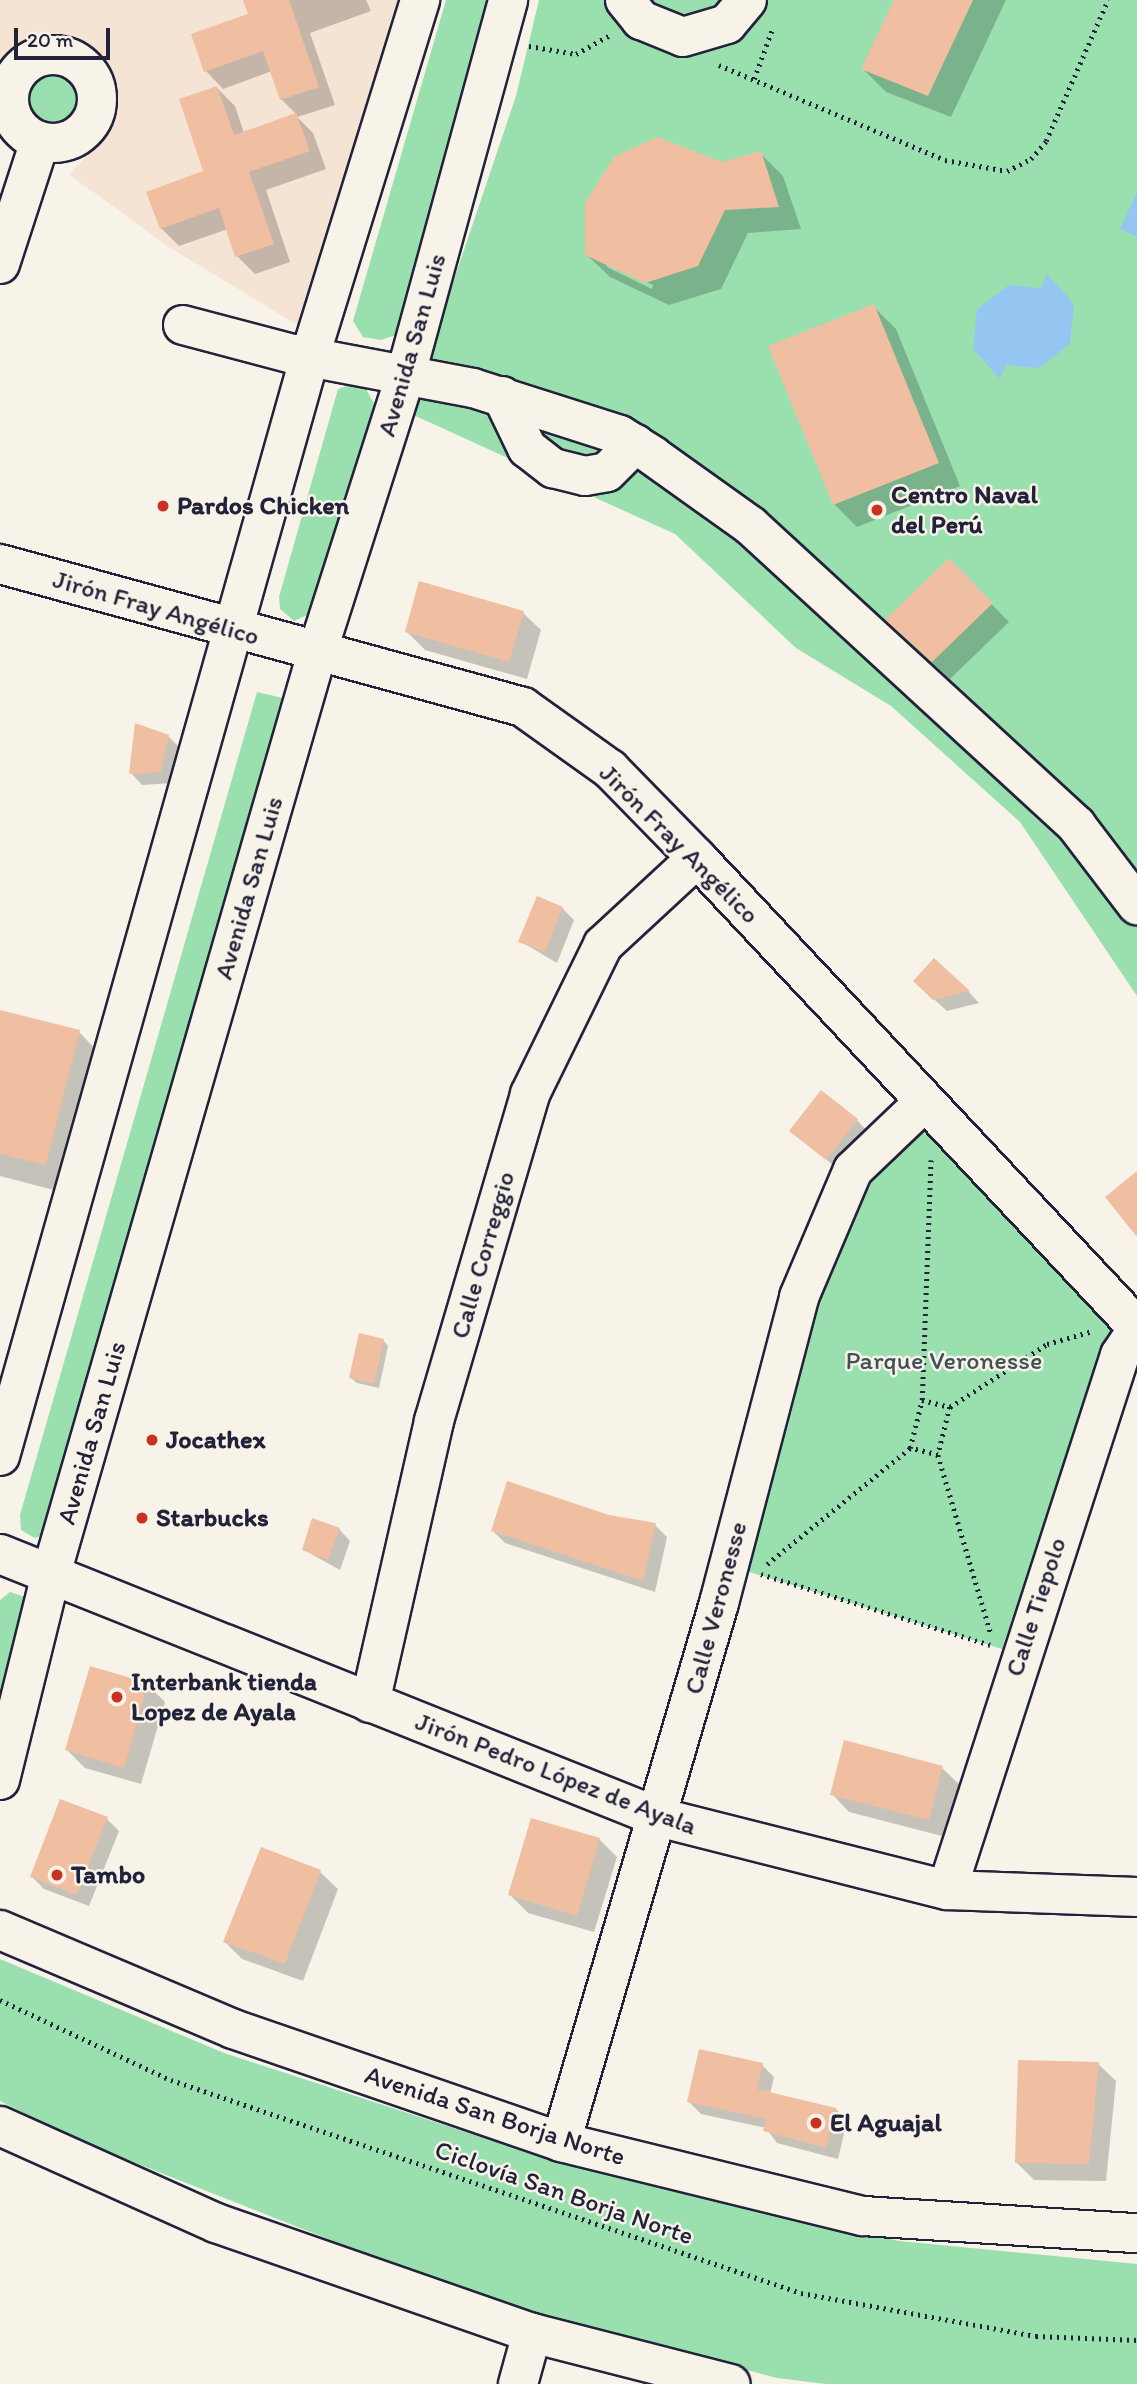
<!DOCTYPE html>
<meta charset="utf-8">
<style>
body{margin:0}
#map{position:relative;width:1137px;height:2384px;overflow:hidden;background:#f7f3e8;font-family:Itim,sans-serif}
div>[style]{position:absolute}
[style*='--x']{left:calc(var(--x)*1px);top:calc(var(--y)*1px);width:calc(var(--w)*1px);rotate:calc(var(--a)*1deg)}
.built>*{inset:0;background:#f5e3d3}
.green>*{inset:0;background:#99e0ae}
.round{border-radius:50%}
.water>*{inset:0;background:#95c6f1}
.shadow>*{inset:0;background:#0003}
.building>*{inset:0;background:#f0bea1}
.path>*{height:4.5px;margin-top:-2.25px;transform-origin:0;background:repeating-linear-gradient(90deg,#22223b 0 2px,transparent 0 7px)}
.roads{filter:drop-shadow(2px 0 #22223b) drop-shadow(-2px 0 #22223b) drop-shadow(0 2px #22223b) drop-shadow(0 -2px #22223b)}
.minor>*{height:38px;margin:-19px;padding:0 19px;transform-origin:19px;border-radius:19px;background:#f7f3e8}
.minor>.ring{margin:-19px;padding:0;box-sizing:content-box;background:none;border:38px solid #f7f3e8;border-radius:50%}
.major>*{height:38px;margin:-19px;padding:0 19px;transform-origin:19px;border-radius:19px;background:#f7f3e8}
.dots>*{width:19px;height:19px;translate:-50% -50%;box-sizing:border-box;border:4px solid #f7f3e8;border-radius:50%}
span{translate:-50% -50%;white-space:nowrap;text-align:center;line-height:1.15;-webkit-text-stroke:5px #f7f3e8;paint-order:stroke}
.street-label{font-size:26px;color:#22223b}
.poi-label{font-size:26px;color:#22223b;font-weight:700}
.left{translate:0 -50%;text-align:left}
.park-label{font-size:26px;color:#405258}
.scale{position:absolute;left:14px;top:28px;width:96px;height:32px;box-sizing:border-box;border:4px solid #22223b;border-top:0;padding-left:9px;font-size:21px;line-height:24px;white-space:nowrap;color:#22223b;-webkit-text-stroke:5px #f7f3e8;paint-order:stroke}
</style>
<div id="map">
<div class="built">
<i style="clip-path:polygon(0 0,398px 0,304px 329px,169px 247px,70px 175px,104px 136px,116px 86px,102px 60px,56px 34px,32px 41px,0 76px)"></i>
</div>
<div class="green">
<i style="clip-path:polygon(446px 0,492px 0,399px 334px,381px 340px,363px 337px,353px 321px)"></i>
<i style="clip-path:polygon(539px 0,1137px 0,1137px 996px,1020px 822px,891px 706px,796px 648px,675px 534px,409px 413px,516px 96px)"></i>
<i class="round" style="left:28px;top:75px;width:48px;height:48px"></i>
<i style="clip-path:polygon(353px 384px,366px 389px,377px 409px,318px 610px,294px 621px,280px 609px,279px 597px,338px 389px)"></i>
<i style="clip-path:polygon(257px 692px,283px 698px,286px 708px,51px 1532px,35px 1538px,21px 1530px,20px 1515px)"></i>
<i style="clip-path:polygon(921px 1121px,1116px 1325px,1101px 1348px,1002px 1649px,733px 1567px,811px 1301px,861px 1178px)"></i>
<i style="clip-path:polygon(10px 1592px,25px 1597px,30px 1621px,0 1729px,0 1600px)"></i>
<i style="clip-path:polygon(0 1959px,224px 2053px,545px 2158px,899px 2241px,1137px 2264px,1137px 2384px,826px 2384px,777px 2378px,480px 2299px,80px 2141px,0 2101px)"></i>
</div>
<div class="water">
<i style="clip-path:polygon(1137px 192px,1137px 237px,1120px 229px)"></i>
<i style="clip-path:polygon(1047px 274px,1074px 304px,1070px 344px,1039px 368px,1006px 365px,1000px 379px,973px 349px,977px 309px,1009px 285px,1041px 288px)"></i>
</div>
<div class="shadow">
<i style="clip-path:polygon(245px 0,366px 0,371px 11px,310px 33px,335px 105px,297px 117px,313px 133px,326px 169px,266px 190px,290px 262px,255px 274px,237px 256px,228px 229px,179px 246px,161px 228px,206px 172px,217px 88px,235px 106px,244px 133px,297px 115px,281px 99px,272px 71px,223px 89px,206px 71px,250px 15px)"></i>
<i style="clip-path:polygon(896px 0,1006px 0,951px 117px,886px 92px,863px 69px)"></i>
<i style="clip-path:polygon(evenodd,760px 153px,783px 176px,801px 229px,748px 233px,721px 289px,669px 305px,610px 277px,586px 254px,722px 163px,760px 153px,607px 263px,653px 285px,652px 289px,607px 267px,607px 263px)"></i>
<i style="clip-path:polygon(873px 306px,896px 329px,960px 486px,857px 527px,834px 504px)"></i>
<i style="clip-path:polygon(949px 560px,1009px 622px,950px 679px,905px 637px)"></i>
<i style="clip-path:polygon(523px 613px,541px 630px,527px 679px,425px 650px,407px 632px)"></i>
<i style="clip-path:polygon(168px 736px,180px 748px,173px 783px,142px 785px,131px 773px)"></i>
<i style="clip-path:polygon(562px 908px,574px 920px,557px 963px,520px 941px)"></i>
<i style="clip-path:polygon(934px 960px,969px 992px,979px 1003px,947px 1011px,927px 993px)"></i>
<i style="clip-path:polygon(0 1012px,79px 1032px,110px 1064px,77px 1196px,0 1176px)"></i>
<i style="clip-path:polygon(857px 1120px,868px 1132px,839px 1170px,791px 1131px)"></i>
<i style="clip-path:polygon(383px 1340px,388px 1346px,379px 1388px,357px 1383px,351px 1378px)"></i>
<i style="clip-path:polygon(609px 1517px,655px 1525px,667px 1537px,655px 1592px,505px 1543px,493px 1531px)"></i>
<i style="clip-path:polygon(339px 1529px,350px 1541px,340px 1570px,304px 1550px)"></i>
<i style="clip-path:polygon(147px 1684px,165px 1702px,141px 1784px,85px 1768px,67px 1750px)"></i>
<i style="clip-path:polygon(942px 1768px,960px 1785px,946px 1837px,849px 1812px,832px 1794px)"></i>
<i style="clip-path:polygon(107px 1819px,119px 1831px,89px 1906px,44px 1889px,32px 1877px)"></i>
<i style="clip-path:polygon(599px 1839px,617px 1857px,594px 1932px,528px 1913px,510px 1895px)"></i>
<i style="clip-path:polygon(320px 1872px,338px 1889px,303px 1981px,242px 1959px,225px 1942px)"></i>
<i style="clip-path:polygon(1098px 2064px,1116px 2081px,1106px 2181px,1034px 2180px,1017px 2163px)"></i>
<i style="clip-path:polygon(762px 2065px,774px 2077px,770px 2094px,836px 2109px,847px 2121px,838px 2159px,777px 2143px,766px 2128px,701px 2114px,689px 2102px)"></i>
</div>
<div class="building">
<i style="clip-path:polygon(243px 0,289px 0,319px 87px,280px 100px,263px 51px,204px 72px,191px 34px,248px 14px)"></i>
<i style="clip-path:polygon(894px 0,973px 0,928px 96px,861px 69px)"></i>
<i style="clip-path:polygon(217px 86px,234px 135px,296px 113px,310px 151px,249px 172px,274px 244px,235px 257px,219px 208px,160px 229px,146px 192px,203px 171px,179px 99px)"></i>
<i style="clip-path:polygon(657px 137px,722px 162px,761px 151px,779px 207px,725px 210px,698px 266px,645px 283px,585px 255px,585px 203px,614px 157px)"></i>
<i style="clip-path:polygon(874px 304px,939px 463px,833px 505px,768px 346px)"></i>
<i style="clip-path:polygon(949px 558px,993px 603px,932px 662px,885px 620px)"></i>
<i style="clip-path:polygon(419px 581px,524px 611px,509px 662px,405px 632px)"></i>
<i style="clip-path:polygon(135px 723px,169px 735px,161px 772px,129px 774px)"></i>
<i style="clip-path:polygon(537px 896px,563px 907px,545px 952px,518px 942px)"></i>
<i style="clip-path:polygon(934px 958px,970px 991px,933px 1000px,913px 981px)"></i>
<i style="clip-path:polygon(0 1010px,80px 1030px,46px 1165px,0 1154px)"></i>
<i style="clip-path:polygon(821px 1090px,858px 1119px,826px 1160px,789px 1131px)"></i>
<i style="clip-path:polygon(1137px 1171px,1137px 1237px,1105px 1197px)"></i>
<i style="clip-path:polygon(359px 1333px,384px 1339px,374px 1383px,349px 1378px)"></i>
<i style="clip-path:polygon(507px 1481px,609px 1515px,656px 1523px,643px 1581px,491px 1531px)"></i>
<i style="clip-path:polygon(312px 1518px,340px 1528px,328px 1560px,302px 1550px)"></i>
<i style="clip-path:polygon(90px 1666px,148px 1683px,124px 1768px,65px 1750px)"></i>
<i style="clip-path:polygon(844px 1740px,943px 1766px,929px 1820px,830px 1795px)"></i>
<i style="clip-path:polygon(60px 1799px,108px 1817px,77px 1895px,30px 1877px)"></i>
<i style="clip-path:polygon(531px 1818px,600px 1838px,577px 1916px,508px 1895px)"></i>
<i style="clip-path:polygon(261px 1847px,321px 1870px,285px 1964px,223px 1942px)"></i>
<i style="clip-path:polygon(699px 2049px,763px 2063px,757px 2089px,836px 2108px,826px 2148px,763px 2131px,766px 2119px,687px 2102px)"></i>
<i style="clip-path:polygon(1018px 2060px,1099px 2062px,1089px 2164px,1015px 2163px)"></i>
</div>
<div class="path">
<i style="--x:529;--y:46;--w:48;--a:9.7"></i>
<i style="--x:576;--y:54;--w:38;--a:-29"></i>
<i style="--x:719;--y:65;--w:245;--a:22.8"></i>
<i style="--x:945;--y:160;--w:63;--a:10.1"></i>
<i style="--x:1007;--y:171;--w:27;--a:-27"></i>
<i style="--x:1031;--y:159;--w:23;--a:-50"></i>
<i style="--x:1046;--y:141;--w:154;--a:-66.3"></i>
<i style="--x:754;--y:79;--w:55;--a:-69.9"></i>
<i style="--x:922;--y:1400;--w:240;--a:-87.9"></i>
<i style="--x:950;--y:1407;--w:116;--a:-33"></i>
<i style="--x:1047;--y:1344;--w:48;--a:-15.8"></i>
<i style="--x:938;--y:1455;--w:29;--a:-166"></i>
<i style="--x:910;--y:1448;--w:49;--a:-76"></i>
<i style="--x:922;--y:1400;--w:29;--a:14"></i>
<i style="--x:950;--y:1407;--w:49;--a:104"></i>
<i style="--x:938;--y:1455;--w:187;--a:73.5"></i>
<i style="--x:767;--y:1564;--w:184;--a:-39"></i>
<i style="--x:761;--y:1574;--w:240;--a:17.2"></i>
<i style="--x:0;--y:2000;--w:189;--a:25.1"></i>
<i style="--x:171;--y:2080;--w:665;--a:18.68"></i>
<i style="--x:801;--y:2293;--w:239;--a:10.4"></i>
<i style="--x:1036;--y:2336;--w:101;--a:2.3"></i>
</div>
<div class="roads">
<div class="minor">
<i style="--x:625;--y:0;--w:26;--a:51"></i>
<i style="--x:641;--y:20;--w:45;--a:22"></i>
<i style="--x:683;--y:37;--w:46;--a:-16.5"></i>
<i style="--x:727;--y:24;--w:31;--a:-50"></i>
<i class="ring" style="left:9px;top:55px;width:50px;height:50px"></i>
<i style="--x:0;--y:264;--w:129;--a:-72"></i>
<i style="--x:183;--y:325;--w:114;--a:14.8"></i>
<i style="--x:293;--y:354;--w:183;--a:10.7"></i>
<i style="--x:473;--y:388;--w:154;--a:17.7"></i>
<i style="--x:620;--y:435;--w:39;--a:32"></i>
<i style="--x:653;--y:456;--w:120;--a:35.5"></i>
<i style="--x:751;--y:526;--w:442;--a:42.6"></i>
<i style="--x:1076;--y:825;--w:101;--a:52.7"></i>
<i style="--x:502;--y:396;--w:58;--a:64.3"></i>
<i style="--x:527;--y:448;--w:33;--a:38"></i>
<i style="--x:553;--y:468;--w:33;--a:14"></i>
<i style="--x:585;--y:476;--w:22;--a:-10"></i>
<i style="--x:607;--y:472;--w:40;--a:-45"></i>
<i style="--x:0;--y:564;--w:542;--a:15.29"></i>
<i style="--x:523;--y:707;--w:107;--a:35.5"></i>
<i style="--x:610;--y:769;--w:124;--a:45.7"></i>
<i style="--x:697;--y:858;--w:643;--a:46.83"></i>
<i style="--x:0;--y:1554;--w:709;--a:21.79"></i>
<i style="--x:658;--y:1817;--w:298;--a:14.2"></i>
<i style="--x:947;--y:1890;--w:190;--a:2.1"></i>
<i style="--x:370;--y:1703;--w:289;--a:-77.2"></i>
<i style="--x:434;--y:1421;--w:341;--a:-73.6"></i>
<i style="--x:530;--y:1094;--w:166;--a:-63.9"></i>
<i style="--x:603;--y:945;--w:128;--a:-42.8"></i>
<i style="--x:947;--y:1890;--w:562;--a:-72.08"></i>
<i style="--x:1120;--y:1355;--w:30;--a:-56"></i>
<i style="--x:561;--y:2142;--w:562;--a:-73.66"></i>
<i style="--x:719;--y:1603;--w:316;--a:-75.3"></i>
<i style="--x:799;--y:1297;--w:138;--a:-67"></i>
<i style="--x:853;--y:1170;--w:97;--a:-43.7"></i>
<i style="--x:518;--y:2384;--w:53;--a:-74.6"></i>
</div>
<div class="major">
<i style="--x:0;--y:1456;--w:1143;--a:-74.26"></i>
<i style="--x:310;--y:356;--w:373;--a:-72.8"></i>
<i style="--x:0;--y:1780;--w:212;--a:-76.1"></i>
<i style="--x:51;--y:1574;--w:959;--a:-73.89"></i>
<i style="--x:317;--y:653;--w:286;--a:-72.3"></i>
<i style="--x:404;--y:381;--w:395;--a:-74.7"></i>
<i style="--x:0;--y:1930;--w:253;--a:23"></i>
<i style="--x:233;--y:2029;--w:347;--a:19"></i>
<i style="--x:561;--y:2142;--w:311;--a:13.8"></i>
<i style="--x:863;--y:2216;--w:275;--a:3.6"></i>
<i style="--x:0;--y:2126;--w:237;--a:24.2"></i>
<i style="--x:216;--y:2223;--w:335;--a:19.2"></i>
<i style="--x:532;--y:2333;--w:205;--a:14.4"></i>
</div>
</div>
<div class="dots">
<i style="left:163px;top:506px;background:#c8321e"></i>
<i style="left:877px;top:510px;background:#c8321e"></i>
<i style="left:152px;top:1440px;background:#c8321e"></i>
<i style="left:142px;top:1518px;background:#c8321e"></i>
<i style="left:117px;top:1697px;background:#c8321e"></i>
<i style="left:57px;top:1875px;background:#c8321e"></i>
<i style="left:816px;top:2123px;background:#c8321e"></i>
</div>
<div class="street-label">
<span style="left:412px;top:345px;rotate:-74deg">Avenida San Luis</span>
<span style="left:156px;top:608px;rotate:16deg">Jirón Fray Angélico</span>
<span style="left:679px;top:844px;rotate:45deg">Jirón Fray Angélico</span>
<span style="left:249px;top:888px;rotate:-74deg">Avenida San Luis</span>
<span style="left:483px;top:1255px;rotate:-74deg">Calle Correggio</span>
<span style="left:92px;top:1433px;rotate:-74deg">Avenida San Luis</span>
<span style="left:1036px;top:1607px;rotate:-72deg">Calle Tiepolo</span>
<span style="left:716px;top:1608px;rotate:-75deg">Calle Veronesse</span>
<span style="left:556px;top:1774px;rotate:21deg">Jirón Pedro López de Ayala</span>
<span style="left:495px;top:2116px;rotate:18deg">Avenida San Borja Norte</span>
<span style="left:564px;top:2193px;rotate:19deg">Ciclovía San Borja Norte</span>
</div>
<div class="poi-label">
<span class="left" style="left:891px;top:510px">Centro Naval<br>del Perú</span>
<span class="left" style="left:177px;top:506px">Pardos Chicken</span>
<span class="left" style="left:166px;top:1440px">Jocathex</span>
<span class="left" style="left:156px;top:1518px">Starbucks</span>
<span class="left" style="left:131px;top:1697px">Interbank tienda<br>Lopez de Ayala</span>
<span class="left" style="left:71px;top:1875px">Tambo</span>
<span class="left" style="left:830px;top:2123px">El Aguajal</span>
</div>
<div class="park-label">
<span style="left:944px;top:1361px">Parque Veronesse</span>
</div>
<div class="scale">20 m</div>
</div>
